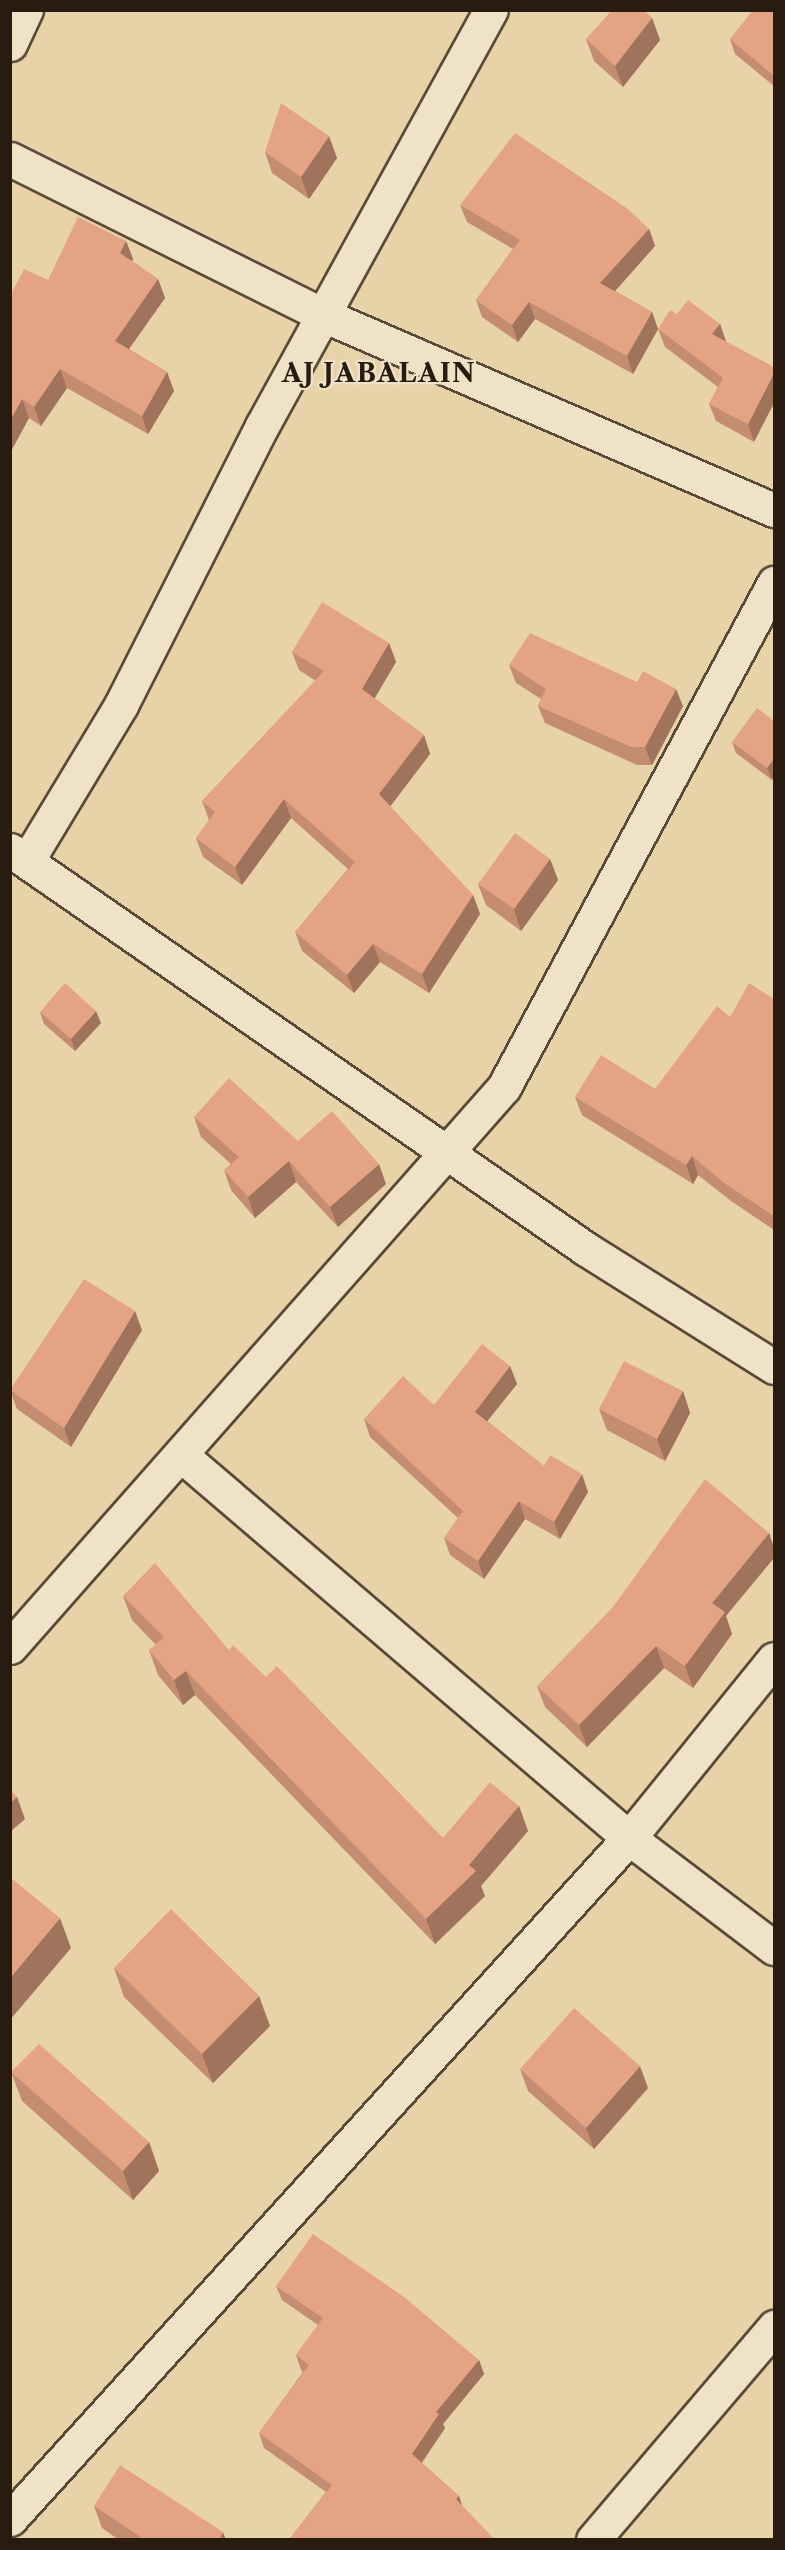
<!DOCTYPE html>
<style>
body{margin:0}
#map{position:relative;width:785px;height:2550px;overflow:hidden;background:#e8d3a9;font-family:"Libre Caslon Text",serif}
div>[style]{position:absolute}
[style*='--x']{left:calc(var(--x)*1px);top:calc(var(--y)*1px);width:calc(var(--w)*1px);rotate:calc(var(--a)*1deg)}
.roads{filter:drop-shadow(2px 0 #584a36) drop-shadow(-2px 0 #584a36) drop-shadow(0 2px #584a36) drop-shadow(0 -2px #584a36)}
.minor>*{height:33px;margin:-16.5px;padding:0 16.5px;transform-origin:16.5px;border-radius:16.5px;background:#f0e2c7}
.tertiary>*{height:33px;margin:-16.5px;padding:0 16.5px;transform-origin:16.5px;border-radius:16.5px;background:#f0e2c7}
.wall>*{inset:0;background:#c48d71}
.shaded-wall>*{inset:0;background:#a0735c}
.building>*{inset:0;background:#e4a483}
span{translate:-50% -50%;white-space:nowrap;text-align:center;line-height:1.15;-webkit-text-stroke:4.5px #f0e2c7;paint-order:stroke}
.district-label{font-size:26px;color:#281c10;font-weight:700;letter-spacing:1.5px}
.frame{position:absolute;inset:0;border:12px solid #281c10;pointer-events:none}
</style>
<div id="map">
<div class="roads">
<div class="minor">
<i style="--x:10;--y:44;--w:38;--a:-65"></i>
<i style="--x:10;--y:159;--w:350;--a:26.5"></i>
<i style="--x:323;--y:315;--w:491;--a:23.4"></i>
<i style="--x:27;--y:861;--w:182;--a:-58.9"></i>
<i style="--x:121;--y:705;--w:313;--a:-63.2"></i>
<i style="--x:262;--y:426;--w:475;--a:-61.2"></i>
<i style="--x:181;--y:1455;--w:589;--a:40.53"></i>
<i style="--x:629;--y:1838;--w:182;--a:37.2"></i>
<i style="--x:10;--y:1647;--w:747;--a:-48.58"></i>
<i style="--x:504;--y:1087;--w:572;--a:-61.82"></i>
<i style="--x:10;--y:2519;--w:920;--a:-47.73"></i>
<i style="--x:629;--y:1838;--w:230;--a:-51"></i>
<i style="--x:593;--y:2540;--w:280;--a:-49.6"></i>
</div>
<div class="tertiary">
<i style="--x:10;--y:850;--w:701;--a:34.71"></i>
<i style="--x:586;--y:1249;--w:222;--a:32.1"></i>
</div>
</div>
<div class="wall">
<i style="clip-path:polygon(774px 10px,774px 86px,735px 54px,730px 39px)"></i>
<i style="clip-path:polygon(652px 18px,660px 40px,623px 87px,594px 61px,586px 39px)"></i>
<i style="clip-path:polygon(265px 152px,337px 158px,309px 199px,272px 173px)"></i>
<i style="clip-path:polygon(460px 205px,649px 229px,655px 246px,615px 291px,652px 312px,658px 329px,677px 314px,720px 324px,726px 341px,754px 442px,716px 421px,709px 404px,718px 387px,665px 347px,658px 329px,633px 374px,535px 319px,518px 342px,482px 317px,476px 300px,513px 249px,467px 222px)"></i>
<i style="clip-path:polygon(126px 241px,133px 259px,132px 261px,158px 279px,165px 298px,129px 349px,167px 372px,174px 391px,148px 434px,67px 388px,41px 426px,29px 418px,10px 453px,10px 296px,48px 280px)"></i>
<i style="clip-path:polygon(389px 643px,396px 662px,374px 698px,424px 735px,430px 754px,390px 807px,473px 895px,480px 914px,429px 993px,380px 962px,354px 993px,302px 951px,295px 932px,348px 869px,291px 818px,242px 885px,203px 857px,196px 838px,209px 820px,202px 801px,316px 681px,299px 670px,292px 652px)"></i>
<i style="clip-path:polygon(509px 665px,683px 706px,652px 765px,637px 765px,545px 723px,538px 706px,541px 699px,516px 683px)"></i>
<i style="clip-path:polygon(774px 721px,772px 780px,736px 753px,732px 742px)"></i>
<i style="clip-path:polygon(550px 859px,558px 880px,521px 931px,486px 905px,478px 884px)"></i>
<i style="clip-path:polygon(774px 999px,774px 1230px,731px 1201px,698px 1175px,693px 1184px,582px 1115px,575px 1097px,655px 1089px,730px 1017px)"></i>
<i style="clip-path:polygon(40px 1012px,101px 1023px,75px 1051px,44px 1024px)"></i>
<i style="clip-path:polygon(194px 1117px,298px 1141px,386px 1184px,338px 1227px,296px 1182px,255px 1218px,231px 1190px,224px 1170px,231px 1164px,201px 1137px)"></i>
<i style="clip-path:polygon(142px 1330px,71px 1447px,17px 1409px,10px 1390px)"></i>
<i style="clip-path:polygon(510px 1366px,517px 1384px,487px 1421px,544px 1466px,588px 1492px,560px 1539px,525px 1519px,484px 1579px,450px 1555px,444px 1538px,458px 1518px,370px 1437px,364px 1419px,434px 1405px)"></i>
<i style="clip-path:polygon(683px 1391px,690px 1413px,665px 1461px,607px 1430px,599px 1409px)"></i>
<i style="clip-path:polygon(123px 1596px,229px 1650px,266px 1677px,443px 1838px,519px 1806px,528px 1831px,481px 1886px,485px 1896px,435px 1944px,195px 1695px,183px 1705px,158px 1675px,149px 1650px,156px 1645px,132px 1620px)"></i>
<i style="clip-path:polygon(726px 1616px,732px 1634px,693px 1688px,664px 1668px,587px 1747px,545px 1707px,537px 1686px)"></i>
<i style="clip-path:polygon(114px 1968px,270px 2026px,213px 2083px,124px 1997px)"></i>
<i style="clip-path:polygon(520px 2069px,648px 2088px,594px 2149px,528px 2091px)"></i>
<i style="clip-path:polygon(11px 2072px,149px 2142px,159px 2171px,133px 2200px,22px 2101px)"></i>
<i style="clip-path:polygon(276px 2286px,479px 2360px,484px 2374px,443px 2424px,445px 2428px,422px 2463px,459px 2496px,462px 2506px,495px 2540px,292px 2540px,291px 2537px,326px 2492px,264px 2448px,259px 2433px,303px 2372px,301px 2370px,296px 2355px,318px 2325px,282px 2300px)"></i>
<i style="clip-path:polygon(94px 2506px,226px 2540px,119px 2540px,102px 2528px)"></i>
</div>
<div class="shaded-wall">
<i style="clip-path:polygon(652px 18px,660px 40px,623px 87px,615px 66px)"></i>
<i style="clip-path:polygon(329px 136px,337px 158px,309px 199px,301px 177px)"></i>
<i style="clip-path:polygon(649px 229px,655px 246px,607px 300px,600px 283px)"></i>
<i style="clip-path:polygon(126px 241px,133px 259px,127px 272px,120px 253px)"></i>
<i style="clip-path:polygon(158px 279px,165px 298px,121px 360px,115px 341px)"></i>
<i style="clip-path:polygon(529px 302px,535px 319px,518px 342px,512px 325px)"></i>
<i style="clip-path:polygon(652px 312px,658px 329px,633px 374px,627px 356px)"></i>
<i style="clip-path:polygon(720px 324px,726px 342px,712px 334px)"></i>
<i style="clip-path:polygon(60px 369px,67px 388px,41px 426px,34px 407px)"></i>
<i style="clip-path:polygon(167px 372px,174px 391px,148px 434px,142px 416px)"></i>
<i style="clip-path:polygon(774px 373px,774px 403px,754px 442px,748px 424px)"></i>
<i style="clip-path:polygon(22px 399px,29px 418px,10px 453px,10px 421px)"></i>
<i style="clip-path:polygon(389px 643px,396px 662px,369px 708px,362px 689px)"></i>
<i style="clip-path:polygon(676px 689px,683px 706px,652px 765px,645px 747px)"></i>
<i style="clip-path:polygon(424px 735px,430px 754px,385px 813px,379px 794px)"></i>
<i style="clip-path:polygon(774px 759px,774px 776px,772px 780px,767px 768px)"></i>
<i style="clip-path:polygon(284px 799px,291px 818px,242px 885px,235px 867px)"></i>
<i style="clip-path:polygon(550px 859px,558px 880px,521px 931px,514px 909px)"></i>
<i style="clip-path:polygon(473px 895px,480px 914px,429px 993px,422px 974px)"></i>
<i style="clip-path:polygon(373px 944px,380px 962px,354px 993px,347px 975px)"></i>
<i style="clip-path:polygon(96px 1011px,101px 1023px,75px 1051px,71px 1039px)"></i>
<i style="clip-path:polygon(692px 1156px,698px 1175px,693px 1184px,686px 1165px)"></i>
<i style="clip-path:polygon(289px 1161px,296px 1182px,255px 1218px,248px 1197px)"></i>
<i style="clip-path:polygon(379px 1164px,386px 1184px,338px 1227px,330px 1207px)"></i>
<i style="clip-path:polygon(135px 1311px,142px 1330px,71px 1447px,64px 1428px)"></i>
<i style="clip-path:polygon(510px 1366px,517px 1384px,481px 1429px,475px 1412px)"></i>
<i style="clip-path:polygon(683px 1391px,690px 1413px,665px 1461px,657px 1439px)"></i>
<i style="clip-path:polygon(582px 1474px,588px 1492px,560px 1539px,554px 1522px)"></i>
<i style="clip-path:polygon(519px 1501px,525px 1519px,484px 1579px,478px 1561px)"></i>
<i style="clip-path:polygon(769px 1533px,774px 1547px,774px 1558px,726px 1616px,732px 1634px,693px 1688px,685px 1666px,712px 1603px)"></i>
<i style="clip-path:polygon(656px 1646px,664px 1668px,587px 1747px,579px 1725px)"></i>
<i style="clip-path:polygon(186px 1671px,195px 1695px,183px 1705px,174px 1680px)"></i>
<i style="clip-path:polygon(17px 1797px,25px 1819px,10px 1832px,10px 1803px)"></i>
<i style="clip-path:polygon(519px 1806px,528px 1831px,481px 1886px,485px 1896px,435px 1944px,426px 1919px,469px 1865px)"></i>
<i style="clip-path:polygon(60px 1918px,71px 1948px,10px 2020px,10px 1978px)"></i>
<i style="clip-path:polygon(259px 1996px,270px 2026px,213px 2083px,202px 2054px)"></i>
<i style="clip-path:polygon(640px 2066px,648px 2088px,594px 2149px,586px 2128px)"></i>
<i style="clip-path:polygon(149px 2142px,159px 2171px,133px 2200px,123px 2171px)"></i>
<i style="clip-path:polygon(479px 2360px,484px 2374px,443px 2424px,445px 2428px,417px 2469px,412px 2454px,436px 2412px)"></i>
<i style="clip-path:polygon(459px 2496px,464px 2511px,456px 2499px)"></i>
<i style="clip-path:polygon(223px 2532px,226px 2540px,219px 2540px)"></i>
</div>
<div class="building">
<i style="clip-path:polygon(612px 10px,644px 10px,652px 18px,615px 66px,586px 39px)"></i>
<i style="clip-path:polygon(753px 10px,774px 10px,774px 76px,730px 39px)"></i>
<i style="clip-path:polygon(281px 103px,329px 136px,301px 177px,265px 152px)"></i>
<i style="clip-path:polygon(515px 133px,628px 209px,649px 229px,600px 283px,652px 312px,627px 356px,529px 302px,512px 325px,476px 300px,520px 240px,460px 205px)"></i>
<i style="clip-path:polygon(78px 217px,126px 241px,120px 253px,158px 279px,115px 341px,167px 372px,142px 416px,60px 369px,34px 407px,22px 399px,10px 421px,10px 296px,24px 269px,48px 280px)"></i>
<i style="clip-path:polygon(688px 300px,720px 324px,712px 334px,774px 367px,774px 373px,748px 424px,709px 404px,723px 378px,658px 329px,670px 310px,677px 314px)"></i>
<i style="clip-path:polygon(322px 602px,389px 643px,362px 689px,424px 735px,379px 794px,473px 895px,422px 974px,373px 944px,347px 975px,295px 932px,355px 862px,284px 799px,235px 867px,196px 838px,215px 812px,202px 801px,324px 671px,292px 652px)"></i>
<i style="clip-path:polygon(530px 633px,637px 682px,643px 671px,676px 689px,645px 747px,631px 747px,538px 706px,546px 689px,509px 665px)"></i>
<i style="clip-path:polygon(757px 708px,774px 721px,774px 759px,767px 768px,732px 742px)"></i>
<i style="clip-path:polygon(515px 833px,550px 859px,514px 909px,478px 884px)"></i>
<i style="clip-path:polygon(65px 983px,96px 1011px,71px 1039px,40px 1012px)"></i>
<i style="clip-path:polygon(749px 983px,774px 999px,774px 1216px,724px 1183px,692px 1156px,686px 1165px,575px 1097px,601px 1055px,655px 1089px,717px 1006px,730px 1017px)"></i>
<i style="clip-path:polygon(229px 1078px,298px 1141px,332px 1111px,379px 1164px,330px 1207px,289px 1161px,248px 1197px,224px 1170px,239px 1157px,194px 1117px)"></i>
<i style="clip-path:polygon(84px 1279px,135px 1311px,64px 1428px,10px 1390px)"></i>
<i style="clip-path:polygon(482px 1344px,510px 1366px,475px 1412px,544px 1466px,550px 1455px,582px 1474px,554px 1522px,519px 1501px,478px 1561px,444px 1538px,463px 1511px,364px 1419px,403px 1376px,434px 1405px)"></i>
<i style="clip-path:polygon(624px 1361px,683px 1391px,657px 1439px,599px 1409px)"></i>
<i style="clip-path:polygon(705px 1479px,769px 1533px,712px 1603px,725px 1612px,685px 1666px,656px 1646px,579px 1725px,537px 1686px,613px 1607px)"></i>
<i style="clip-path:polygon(155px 1563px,229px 1650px,233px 1645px,266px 1677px,277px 1666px,443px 1838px,490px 1782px,519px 1806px,469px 1865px,476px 1871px,426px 1919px,186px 1671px,174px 1680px,149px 1650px,164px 1637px,123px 1596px)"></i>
<i style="clip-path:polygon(10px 1790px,17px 1797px,10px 1803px)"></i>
<i style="clip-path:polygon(10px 1877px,60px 1918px,10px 1978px)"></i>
<i style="clip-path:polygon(171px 1909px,259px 1996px,202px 2054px,114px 1968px)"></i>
<i style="clip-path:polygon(574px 2008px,640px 2066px,586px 2128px,520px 2069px)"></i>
<i style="clip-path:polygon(39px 2044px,149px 2142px,123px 2171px,11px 2072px)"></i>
<i style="clip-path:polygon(313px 2234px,404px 2297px,479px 2360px,436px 2412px,439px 2414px,412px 2454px,459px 2496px,456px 2499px,495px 2540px,294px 2540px,291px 2537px,332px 2485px,259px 2433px,309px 2365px,296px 2355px,323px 2318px,276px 2286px)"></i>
<i style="clip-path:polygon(120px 2465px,223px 2532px,219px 2540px,145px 2540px,94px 2506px)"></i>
</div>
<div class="district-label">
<span style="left:379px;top:374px">AJ JABALAIN</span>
</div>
<div class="frame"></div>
</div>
